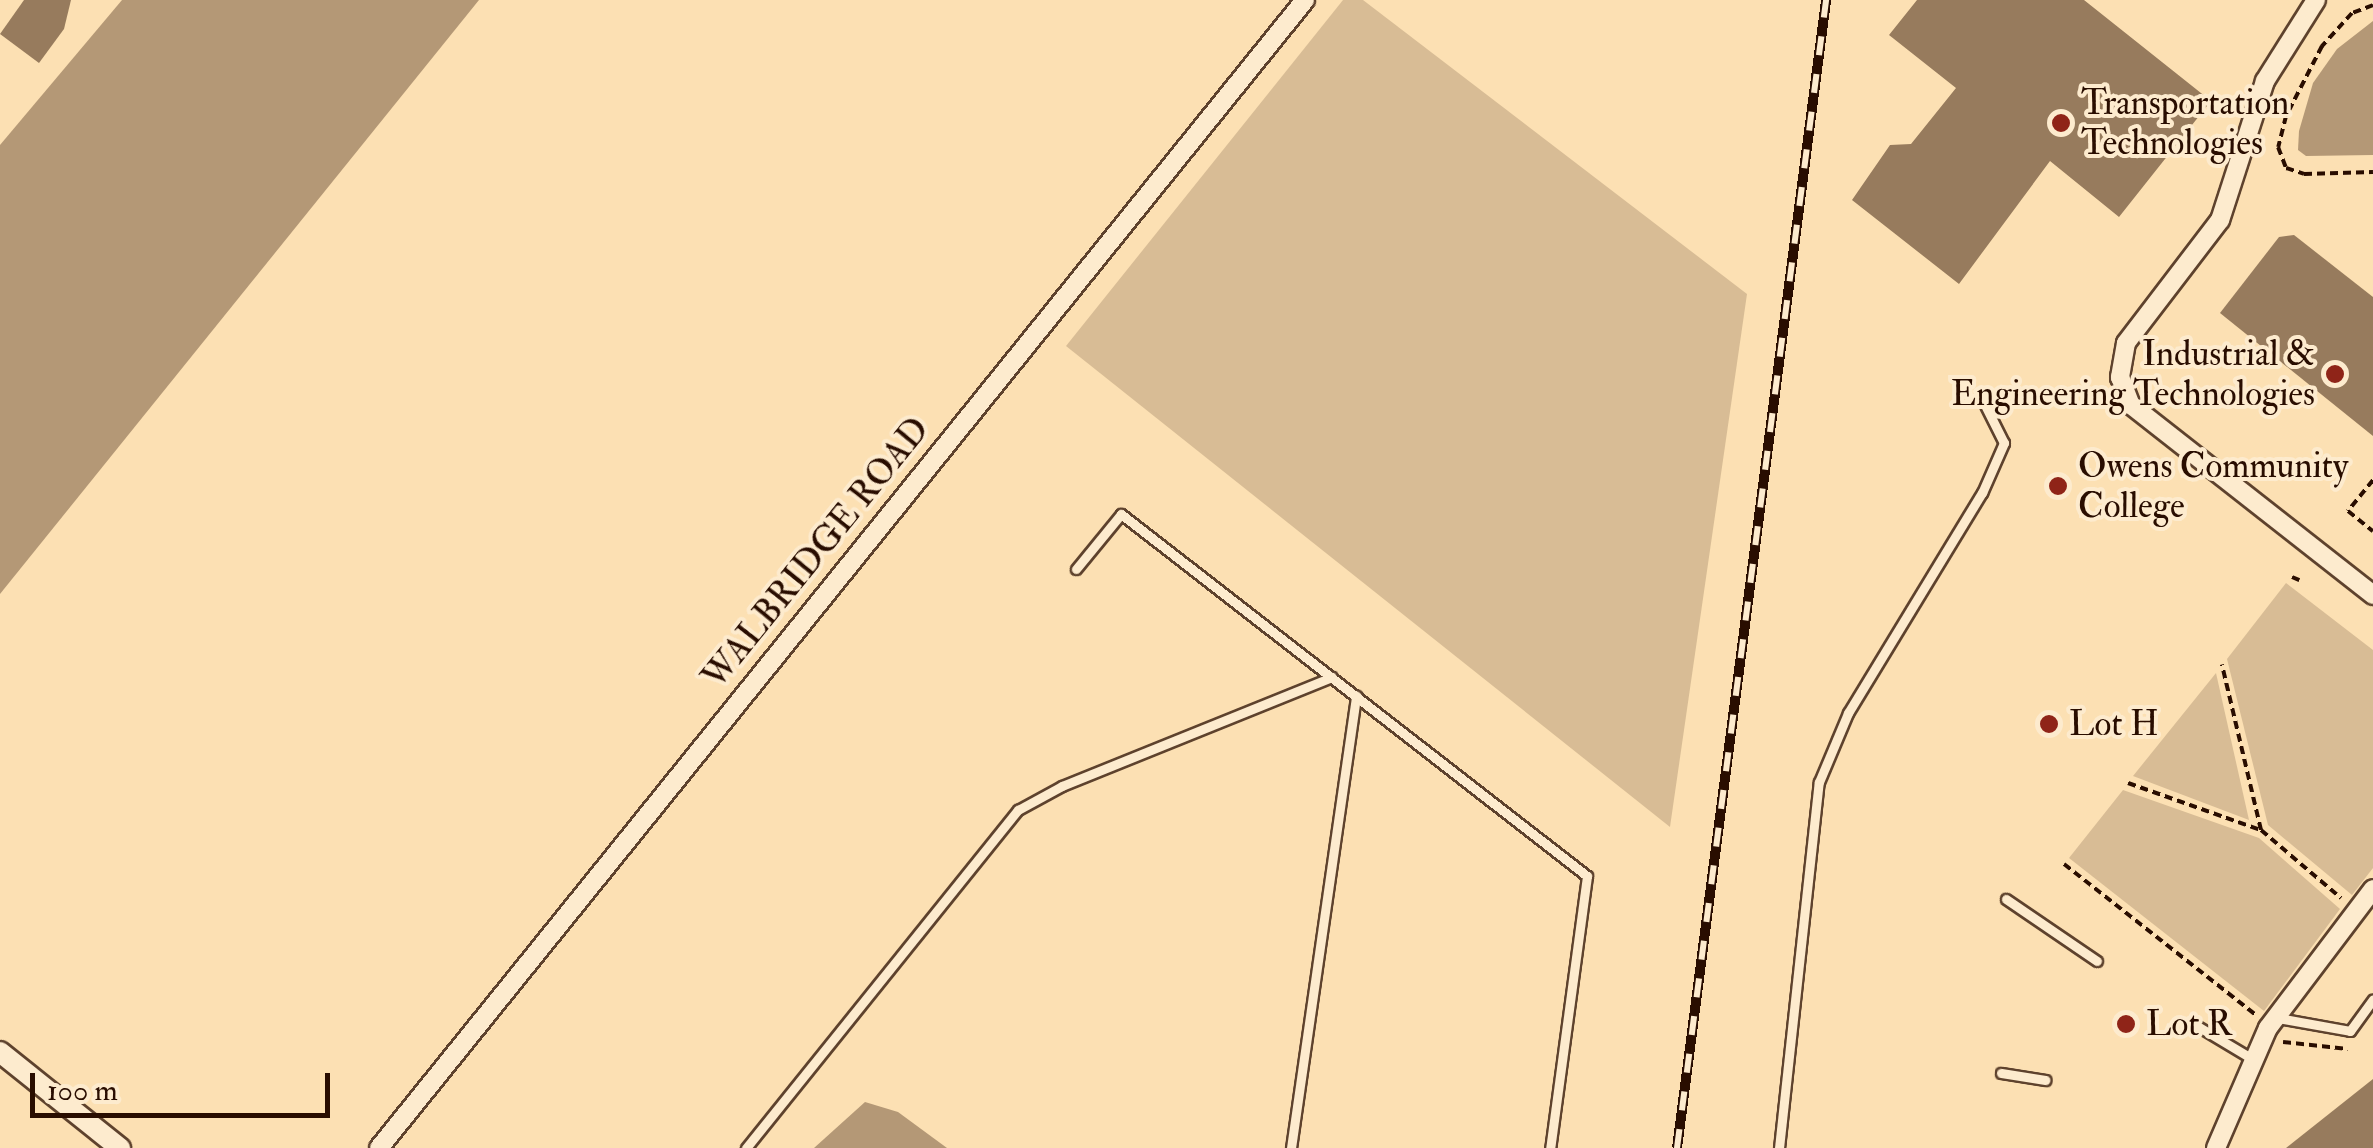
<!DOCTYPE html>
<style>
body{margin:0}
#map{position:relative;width:2373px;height:1148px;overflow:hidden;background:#fce0b3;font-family:"IM FELL Double Pica",serif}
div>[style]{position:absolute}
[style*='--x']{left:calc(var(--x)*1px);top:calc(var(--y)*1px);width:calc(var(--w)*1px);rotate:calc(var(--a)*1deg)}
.green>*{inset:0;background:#d8bc95}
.water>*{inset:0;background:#b49876}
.building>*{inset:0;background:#977b5d}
.path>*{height:4px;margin-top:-2px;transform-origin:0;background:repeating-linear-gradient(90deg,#290d00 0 8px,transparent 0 13px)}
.roads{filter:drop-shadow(2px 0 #5e422d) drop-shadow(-2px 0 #5e422d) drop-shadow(0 2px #5e422d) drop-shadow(0 -2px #5e422d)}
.service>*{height:9px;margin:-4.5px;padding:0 4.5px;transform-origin:4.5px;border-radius:4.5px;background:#fdebce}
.minor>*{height:18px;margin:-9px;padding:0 9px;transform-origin:9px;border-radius:9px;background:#fdebce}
.tertiary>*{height:20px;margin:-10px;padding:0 10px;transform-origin:10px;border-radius:10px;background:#fdebce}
.rail>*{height:10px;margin-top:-5px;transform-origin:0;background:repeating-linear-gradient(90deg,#fdebce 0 19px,#290d00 0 38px);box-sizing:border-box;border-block:2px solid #290d00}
.dots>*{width:28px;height:28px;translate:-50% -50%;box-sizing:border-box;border:5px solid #fdebce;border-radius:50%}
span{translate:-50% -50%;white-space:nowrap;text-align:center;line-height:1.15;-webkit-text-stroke:8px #fdebce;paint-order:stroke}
.poi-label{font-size:35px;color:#290d00}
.left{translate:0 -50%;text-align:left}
.right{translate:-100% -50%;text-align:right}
.street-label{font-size:35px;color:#290d00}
.scale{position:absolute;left:30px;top:1073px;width:300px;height:45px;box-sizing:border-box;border:5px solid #290d00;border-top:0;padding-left:12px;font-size:30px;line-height:35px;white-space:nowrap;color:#290d00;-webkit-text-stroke:8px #fdebce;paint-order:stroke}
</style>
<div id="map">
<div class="green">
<i style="clip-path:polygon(1343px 0,1363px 0,1747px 294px,1670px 827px,1066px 346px)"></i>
<i style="clip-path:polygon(2286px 583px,2373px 650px,2373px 868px,2352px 895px,2268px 825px,2227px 659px)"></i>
<i style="clip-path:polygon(2216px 673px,2249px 820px,2133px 776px)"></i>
<i style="clip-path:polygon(2123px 790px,2259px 838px,2340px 909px,2264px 1011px,2069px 858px)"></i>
</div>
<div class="water">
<i style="clip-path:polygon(122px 0,479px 0,0 594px,0 145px)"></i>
<i style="clip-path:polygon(2373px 21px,2373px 155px,2306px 156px,2298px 150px,2299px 131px,2313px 83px,2337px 49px)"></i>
<i style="clip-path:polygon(865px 1102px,898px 1112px,947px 1148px,814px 1148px)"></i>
</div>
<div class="building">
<i style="clip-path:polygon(24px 0,71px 0,64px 29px,39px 63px,0 34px)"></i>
<i style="clip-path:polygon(1917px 0,2084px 0,2211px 101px,2119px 217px,2050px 161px,1959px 284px,1852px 200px,1890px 145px,1911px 144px,1956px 88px,1889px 35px)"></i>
<i style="clip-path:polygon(2294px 235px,2373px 297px,2373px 436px,2220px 313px,2279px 237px)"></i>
<i style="clip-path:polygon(2373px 1079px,2373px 1148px,2286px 1148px)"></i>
</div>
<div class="path">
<i style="--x:2373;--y:5;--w:22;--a:159"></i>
<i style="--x:2352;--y:13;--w:45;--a:132.3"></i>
<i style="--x:2322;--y:46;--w:79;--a:117.2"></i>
<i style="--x:2286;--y:116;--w:32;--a:104"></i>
<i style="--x:2278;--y:147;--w:22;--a:69"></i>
<i style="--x:2286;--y:168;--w:19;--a:18"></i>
<i style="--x:2304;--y:174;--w:69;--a:-1.7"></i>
<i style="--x:2373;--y:480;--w:40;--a:129"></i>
<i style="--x:2348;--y:511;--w:32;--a:39"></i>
<i style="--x:2292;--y:577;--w:8;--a:23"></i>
<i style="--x:2128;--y:783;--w:141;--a:19.5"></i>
<i style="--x:2261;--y:830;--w:170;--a:-103.3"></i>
<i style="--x:2261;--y:830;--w:105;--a:40.4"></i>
<i style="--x:2064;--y:864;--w:244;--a:38.2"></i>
<i style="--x:2283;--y:1042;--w:65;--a:6.1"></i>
</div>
<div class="roads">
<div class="service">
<i style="--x:1076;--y:569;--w:71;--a:-50.7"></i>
<i style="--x:1121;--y:514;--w:590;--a:37.84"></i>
<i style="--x:1587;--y:876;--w:275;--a:97.7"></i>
<i style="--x:2006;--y:899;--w:110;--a:34.3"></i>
<i style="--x:2278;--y:1018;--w:73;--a:10.2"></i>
<i style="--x:2350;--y:1031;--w:39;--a:-54"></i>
<i style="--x:2194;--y:1024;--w:66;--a:30.8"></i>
<i style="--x:2001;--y:1073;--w:45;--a:9"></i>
<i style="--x:746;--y:1148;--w:434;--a:-51.2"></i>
<i style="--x:1018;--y:810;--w:50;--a:-28.6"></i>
<i style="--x:1062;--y:786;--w:291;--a:-22"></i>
<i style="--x:1291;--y:1148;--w:457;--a:-81.8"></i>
<i style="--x:1779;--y:1148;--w:368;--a:-83.8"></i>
<i style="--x:1819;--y:782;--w:75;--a:-67.2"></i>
<i style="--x:1848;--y:713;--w:258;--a:-58.7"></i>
<i style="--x:1982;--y:493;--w:55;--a:-66.3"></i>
<i style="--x:2004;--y:443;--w:42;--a:-116.6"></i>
</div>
<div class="minor">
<i style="--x:2316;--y:0;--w:96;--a:122.2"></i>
<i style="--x:2265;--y:81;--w:146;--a:107.9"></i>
<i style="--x:2220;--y:220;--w:155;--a:127.4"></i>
<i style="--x:2126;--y:343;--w:35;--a:100"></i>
<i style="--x:2120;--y:377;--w:30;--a:69"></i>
<i style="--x:2131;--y:405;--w:308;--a:38.1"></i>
<i style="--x:379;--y:1148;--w:1475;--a:-51.11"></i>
<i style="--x:2216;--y:1148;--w:131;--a:-66.6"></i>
<i style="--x:2268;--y:1028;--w:174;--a:-52.9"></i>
</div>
<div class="tertiary">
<i style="--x:0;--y:1052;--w:154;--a:38.7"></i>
</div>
</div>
<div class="rail">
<i style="--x:1677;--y:1148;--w:1158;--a:-82.6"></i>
</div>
<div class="dots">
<i style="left:2061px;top:123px;background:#8f2418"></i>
<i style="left:2335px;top:374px;background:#8f2418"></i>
<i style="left:2058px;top:486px;background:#8f2418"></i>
<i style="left:2049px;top:724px;background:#8f2418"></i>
<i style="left:2126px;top:1024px;background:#8f2418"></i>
</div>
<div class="poi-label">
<span class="left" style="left:2081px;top:123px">Transportation<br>Technologies</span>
<span class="right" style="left:2315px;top:374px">Industrial &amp;<br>Engineering Technologies</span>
<span class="left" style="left:2078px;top:486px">Owens Community<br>College</span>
<span class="left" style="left:2069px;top:724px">Lot H</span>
<span class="left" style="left:2146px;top:1024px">Lot R</span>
</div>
<div class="street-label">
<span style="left:816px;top:553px;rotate:-51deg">WALBRIDGE ROAD</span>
</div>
<div class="scale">100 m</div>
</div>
